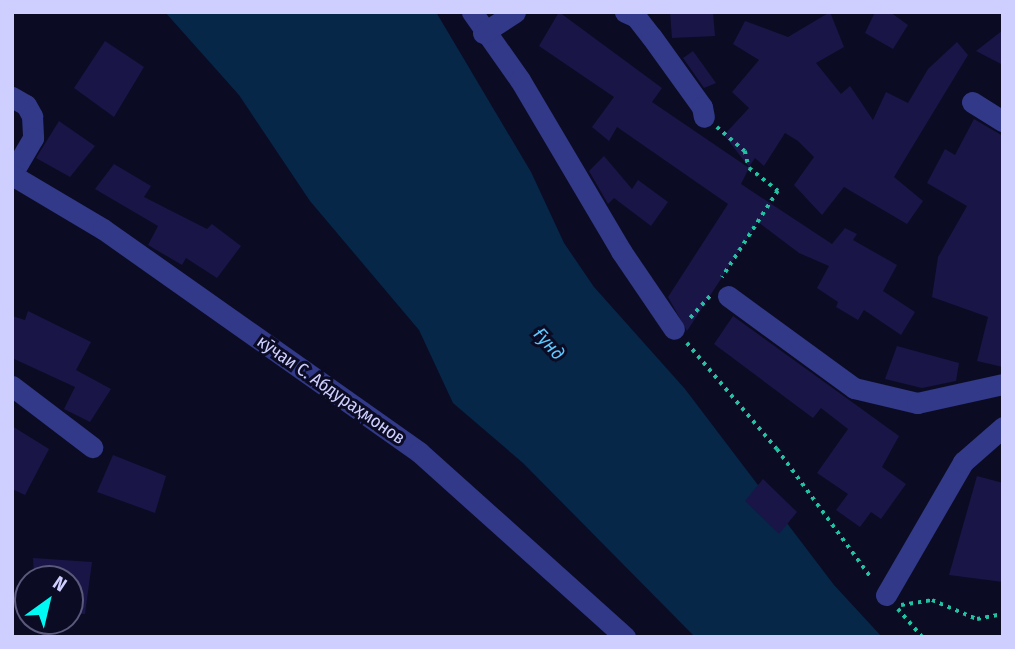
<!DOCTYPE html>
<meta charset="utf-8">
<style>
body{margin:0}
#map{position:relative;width:1015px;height:649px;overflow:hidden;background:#0c0b24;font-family:"Fira Sans Condensed",sans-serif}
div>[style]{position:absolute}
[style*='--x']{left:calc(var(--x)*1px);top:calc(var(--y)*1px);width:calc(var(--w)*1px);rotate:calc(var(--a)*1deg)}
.water>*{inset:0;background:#062748}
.building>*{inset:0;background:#191547}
.path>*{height:3.5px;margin-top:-1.75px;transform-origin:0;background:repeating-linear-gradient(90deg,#21c1a2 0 3.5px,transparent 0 8.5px)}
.minor>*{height:21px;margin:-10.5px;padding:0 10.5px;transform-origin:10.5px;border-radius:10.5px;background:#313988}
span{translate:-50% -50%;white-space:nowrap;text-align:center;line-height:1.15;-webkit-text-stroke:6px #0c0b24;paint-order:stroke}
.street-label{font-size:18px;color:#cecfff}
.water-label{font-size:19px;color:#5cc9ff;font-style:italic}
.frame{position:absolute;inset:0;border:14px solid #cecfff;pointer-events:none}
.north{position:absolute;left:14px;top:565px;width:70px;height:70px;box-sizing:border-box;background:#0c0b24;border:2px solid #5a597c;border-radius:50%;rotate:34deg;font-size:19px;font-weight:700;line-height:28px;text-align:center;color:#cecfff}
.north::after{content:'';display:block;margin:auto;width:24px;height:32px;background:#00f9f2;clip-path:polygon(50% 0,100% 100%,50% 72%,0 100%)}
</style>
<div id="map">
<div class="water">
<i style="clip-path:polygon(165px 12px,436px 12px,531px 172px,564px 243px,594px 287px,685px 389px,834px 585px,882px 637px,695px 637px,523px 463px,453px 403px,419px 330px,310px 201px,239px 95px)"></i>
</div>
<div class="building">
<i style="clip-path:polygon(559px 12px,662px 88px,652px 102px,749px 168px,741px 184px,832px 244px,845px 228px,857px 234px,853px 240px,897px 265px,883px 291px,915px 312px,901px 335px,864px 310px,858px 320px,836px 307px,838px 302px,817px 288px,829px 266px,799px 253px,758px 222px,687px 331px,668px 297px,728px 204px,617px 127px,609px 141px,592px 127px,614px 97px,539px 46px)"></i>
<i style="clip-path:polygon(670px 12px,713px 12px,715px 36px,672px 38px)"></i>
<i style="clip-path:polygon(830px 12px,844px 47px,816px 63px,841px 94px,850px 86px,873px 120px,886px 92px,908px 103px,928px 69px,957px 42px,968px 55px,894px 177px,923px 201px,907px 224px,844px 187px,822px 215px,794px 185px,814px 157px,798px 141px,785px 133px,764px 166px,755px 158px,749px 167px,724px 135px,749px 108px,732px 92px,759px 60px,733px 44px,745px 21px,788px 37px)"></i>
<i style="clip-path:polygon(875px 12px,890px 12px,908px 25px,893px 49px,865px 33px)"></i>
<i style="clip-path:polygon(1003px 30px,1003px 65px,976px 51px)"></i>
<i style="clip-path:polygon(105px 41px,144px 67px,114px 117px,74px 88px)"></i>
<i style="clip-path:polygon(693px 51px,716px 83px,704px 88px,683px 58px)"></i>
<i style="clip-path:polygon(974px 119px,1003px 136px,1003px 367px,977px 361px,988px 317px,932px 297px,938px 257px,967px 206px,927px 183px,945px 149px,955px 155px)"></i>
<i style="clip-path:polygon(59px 121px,95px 146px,70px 177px,36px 158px)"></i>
<i style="clip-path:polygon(604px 156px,632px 189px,638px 180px,668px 202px,651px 226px,614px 198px,608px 204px,589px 171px)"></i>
<i style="clip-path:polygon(114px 164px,151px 186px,144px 197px,207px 229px,212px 224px,241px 246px,217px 278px,186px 258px,182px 265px,148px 245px,158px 226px,95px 189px)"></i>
<i style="clip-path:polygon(28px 311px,91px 342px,76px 370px,111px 389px,90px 422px,64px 409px,75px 387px,12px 358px,12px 316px,25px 320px)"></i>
<i style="clip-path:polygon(733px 316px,899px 436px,882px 467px,906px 484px,881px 519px,871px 512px,860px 527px,836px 510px,848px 494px,817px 473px,848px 429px,821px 408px,813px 418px,714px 344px)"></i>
<i style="clip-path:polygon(897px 346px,959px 363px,956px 381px,922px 388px,885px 379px)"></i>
<i style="clip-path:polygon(12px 426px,49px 449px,25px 495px,12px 489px)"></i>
<i style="clip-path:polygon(113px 455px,166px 476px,155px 513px,97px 492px)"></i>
<i style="clip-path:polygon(977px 476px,1003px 483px,1003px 582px,949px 575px)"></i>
<i style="clip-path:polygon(763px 479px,797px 512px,779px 534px,745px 501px)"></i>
<i style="clip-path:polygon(33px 558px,92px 562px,85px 614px,70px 613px,70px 579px,34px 579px)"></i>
</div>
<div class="path">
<i style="--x:717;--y:127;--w:37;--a:41"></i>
<i style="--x:745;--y:151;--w:17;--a:77"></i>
<i style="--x:749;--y:168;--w:37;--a:38"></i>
<i style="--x:778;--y:191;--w:103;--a:122.8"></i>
<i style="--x:690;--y:318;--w:30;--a:-48"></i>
<i style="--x:687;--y:343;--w:139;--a:49.7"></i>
<i style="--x:777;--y:449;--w:161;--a:53.8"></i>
<i style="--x:901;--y:605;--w:31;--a:-9"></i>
<i style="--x:932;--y:600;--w:49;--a:22.9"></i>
<i style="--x:977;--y:619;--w:26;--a:-11"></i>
<i style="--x:898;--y:609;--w:37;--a:49"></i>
</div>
<div class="minor">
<i style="--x:472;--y:12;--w:83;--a:54.8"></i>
<i style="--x:520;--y:80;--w:199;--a:59.4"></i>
<i style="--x:621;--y:251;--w:94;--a:55.8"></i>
<i style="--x:625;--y:12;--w:12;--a:24"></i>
<i style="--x:636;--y:17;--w:24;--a:52"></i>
<i style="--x:651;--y:36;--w:87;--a:54.3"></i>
<i style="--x:702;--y:107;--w:10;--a:79"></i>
<i style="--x:483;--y:33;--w:38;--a:-33"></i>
<i style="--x:12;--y:97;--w:16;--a:30"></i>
<i style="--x:26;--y:105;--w:13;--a:61"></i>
<i style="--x:32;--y:116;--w:22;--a:87"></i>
<i style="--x:33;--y:138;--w:42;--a:120.3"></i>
<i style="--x:972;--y:102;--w:36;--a:32"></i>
<i style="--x:12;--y:175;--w:106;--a:30.7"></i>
<i style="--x:103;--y:229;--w:387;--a:35.2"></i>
<i style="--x:419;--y:452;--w:277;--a:41.9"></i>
<i style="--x:728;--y:296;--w:156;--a:36.1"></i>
<i style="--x:854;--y:388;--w:65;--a:13.4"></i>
<i style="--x:917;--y:403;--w:88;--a:-12.5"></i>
<i style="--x:12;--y:386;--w:101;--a:37.3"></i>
<i style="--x:886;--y:595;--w:154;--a:-59.9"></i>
<i style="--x:963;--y:462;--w:53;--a:-41.2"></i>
</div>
<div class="street-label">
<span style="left:331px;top:390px;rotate:35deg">кӯчаи С. Абдураҳмонов</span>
</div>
<div class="water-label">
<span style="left:549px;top:344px;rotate:48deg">Ғунд</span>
</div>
<div class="frame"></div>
<div class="north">N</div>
</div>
